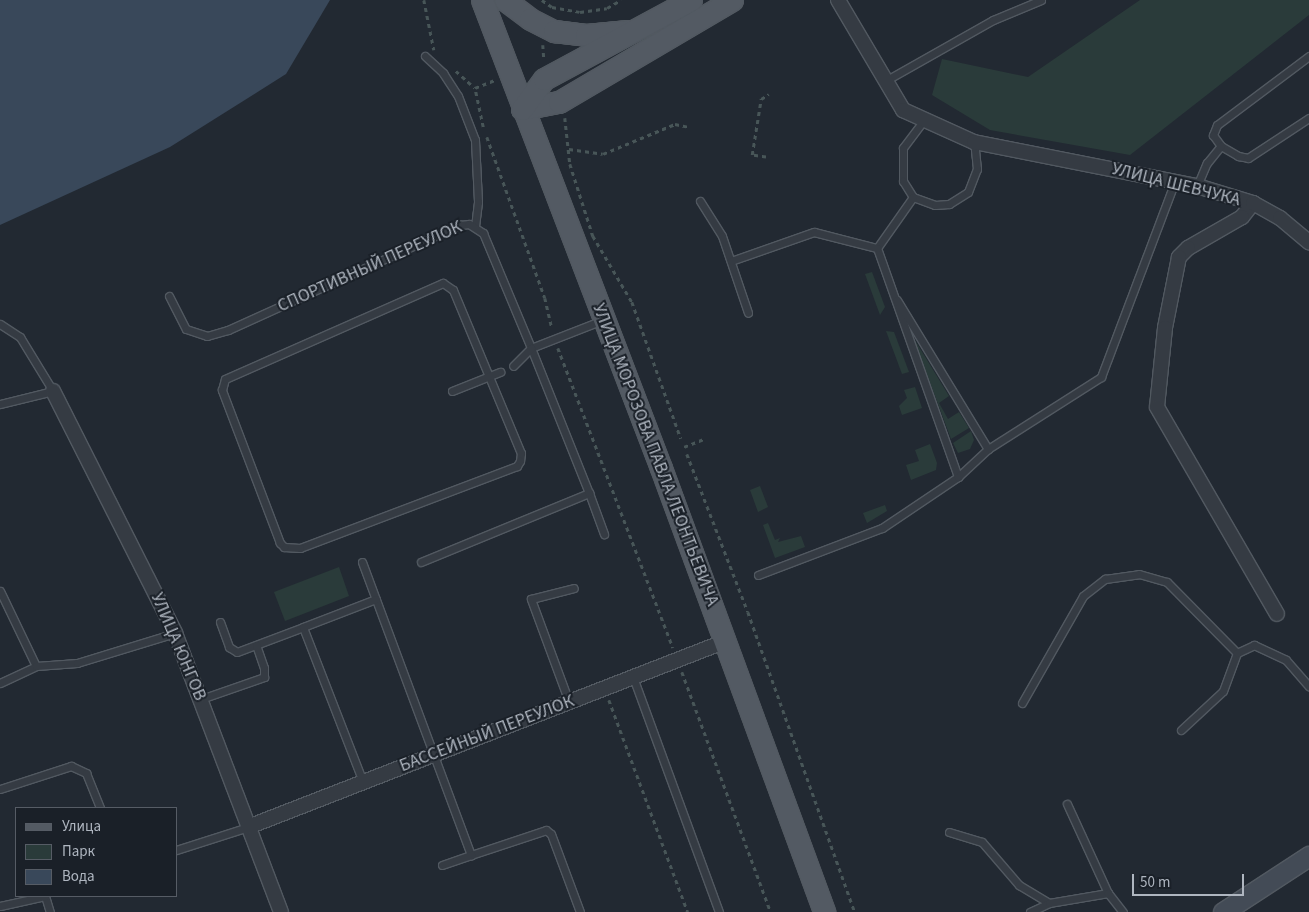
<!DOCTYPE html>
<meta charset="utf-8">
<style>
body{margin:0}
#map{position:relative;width:1309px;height:912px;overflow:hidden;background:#222932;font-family:"Source Sans 3",sans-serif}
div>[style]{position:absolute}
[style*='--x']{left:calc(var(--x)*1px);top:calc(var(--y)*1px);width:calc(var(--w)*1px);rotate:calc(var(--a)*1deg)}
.green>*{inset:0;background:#2a3b3a}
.water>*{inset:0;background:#39485a}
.path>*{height:2.5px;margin-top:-1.25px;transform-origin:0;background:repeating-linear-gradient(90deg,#485658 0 4px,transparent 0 8px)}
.roads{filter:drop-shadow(1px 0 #525961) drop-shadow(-1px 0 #525961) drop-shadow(0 1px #525961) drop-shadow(0 -1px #525961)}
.lane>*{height:7px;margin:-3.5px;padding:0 3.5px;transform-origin:3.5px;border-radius:3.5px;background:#353b43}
.street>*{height:14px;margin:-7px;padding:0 7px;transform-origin:7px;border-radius:7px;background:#353b43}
.secondary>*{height:19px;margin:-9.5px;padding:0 9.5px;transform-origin:9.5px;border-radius:9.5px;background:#434b56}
.primary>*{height:21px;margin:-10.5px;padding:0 10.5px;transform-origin:10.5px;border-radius:10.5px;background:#535a63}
span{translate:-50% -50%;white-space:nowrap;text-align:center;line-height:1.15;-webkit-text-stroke:4px #1a2028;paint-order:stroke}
.street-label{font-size:18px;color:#afb6c0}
.legend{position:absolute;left:15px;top:807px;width:162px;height:90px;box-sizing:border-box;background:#1a2028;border:1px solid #565c65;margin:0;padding:6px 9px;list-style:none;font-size:15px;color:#afb6c0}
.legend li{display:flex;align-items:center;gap:10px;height:25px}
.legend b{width:25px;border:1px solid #565c65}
.scale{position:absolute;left:1132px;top:874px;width:112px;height:22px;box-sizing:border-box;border:2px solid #afb6c0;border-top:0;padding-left:6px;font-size:15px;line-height:18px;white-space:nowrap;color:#afb6c0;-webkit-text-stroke:4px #1a2028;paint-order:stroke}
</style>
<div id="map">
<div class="green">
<i style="clip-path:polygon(1140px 0,1309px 0,1309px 15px,1130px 155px,990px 130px,932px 95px,942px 59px,1028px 77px)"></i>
<i style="clip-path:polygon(872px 272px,885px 307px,880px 315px,865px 274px)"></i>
<i style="clip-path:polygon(886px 331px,894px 332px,909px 372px,902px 374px)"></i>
<i style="clip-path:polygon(913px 337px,949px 396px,939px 403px,948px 419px,959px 412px,969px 428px,951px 439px)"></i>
<i style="clip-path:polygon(915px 387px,922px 408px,902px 415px,899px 406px,907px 398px,904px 390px)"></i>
<i style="clip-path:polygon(971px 431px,974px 440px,970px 449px,958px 453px,953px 443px)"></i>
<i style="clip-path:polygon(930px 444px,937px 463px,936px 470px,911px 480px,906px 465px,919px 461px,915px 450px)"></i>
<i style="clip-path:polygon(760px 486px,768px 507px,758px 512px,750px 490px)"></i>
<i style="clip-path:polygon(885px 505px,887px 511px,867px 523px,863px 513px)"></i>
<i style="clip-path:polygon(768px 523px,775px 540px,780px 538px,778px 542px,801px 536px,805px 547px,775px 558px,763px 525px)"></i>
<i style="clip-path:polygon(339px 567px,349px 596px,285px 621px,274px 592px)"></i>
</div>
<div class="water">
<i style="clip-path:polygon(0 0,330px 0,286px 74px,170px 147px,0 225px)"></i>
</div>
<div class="path">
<i style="--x:424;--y:0;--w:51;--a:78.7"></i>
<i style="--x:542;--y:0;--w:12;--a:35"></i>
<i style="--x:552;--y:7;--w:28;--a:10"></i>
<i style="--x:580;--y:12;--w:27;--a:-8"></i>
<i style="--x:607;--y:8;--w:16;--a:-30"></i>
<i style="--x:543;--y:45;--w:14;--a:86"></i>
<i style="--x:456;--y:71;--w:25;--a:42"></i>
<i style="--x:565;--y:118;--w:46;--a:83.8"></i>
<i style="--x:570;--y:164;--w:76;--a:72.3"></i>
<i style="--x:593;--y:236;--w:77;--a:59.4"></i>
<i style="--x:632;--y:302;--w:145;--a:70.3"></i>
<i style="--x:483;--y:127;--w:40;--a:-102"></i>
<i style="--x:475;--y:88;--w:22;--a:-22"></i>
<i style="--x:487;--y:137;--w:171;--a:70.2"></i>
<i style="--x:545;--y:298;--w:31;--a:77"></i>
<i style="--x:569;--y:149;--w:34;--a:8"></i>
<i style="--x:603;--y:154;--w:78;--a:-22.6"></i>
<i style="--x:675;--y:124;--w:14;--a:12"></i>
<i style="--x:766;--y:157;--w:14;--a:-172"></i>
<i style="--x:752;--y:155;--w:57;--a:-80.9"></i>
<i style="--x:761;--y:99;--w:9;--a:-32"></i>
<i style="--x:558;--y:348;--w:321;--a:69"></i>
<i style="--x:684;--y:447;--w:22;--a:-22"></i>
<i style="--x:687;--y:454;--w:169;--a:68.9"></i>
<i style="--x:748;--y:612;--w:319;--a:70.4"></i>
<i style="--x:682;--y:672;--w:256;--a:69.7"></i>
<i style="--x:609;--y:700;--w:226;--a:69.6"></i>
</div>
<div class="roads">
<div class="lane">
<i style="--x:425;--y:56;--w:25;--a:43"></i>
<i style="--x:443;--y:73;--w:27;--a:57"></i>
<i style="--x:458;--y:96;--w:47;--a:68.9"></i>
<i style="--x:475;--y:140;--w:62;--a:87.2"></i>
<i style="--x:478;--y:202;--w:23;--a:97"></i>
<i style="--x:1309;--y:56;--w:115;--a:143.1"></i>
<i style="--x:1217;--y:125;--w:11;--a:112"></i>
<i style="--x:1213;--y:135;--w:14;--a:54"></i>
<i style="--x:1221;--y:146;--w:20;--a:30"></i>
<i style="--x:1238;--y:156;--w:10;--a:11"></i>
<i style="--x:1248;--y:158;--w:73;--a:-33.3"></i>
<i style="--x:885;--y:81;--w:124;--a:-29.5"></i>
<i style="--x:993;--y:20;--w:52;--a:-22.6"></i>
<i style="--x:924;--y:120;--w:35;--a:127"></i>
<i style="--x:903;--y:148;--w:33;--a:90"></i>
<i style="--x:903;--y:181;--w:19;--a:58"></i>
<i style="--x:913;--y:197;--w:23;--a:20"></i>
<i style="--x:935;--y:205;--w:14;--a:-4"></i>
<i style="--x:949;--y:204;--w:22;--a:-32"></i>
<i style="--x:968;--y:192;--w:25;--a:-69"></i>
<i style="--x:977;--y:169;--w:27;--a:-96"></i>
<i style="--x:1197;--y:186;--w:25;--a:-67"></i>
<i style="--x:1207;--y:163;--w:22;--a:-51"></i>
<i style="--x:913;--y:197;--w:62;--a:125.2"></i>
<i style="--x:877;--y:248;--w:243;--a:70.5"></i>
<i style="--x:700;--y:201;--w:41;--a:57.8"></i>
<i style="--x:722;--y:236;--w:81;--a:71.3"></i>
<i style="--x:731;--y:261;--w:88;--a:-19.3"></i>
<i style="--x:814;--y:232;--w:65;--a:14.3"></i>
<i style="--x:443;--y:283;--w:12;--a:35"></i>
<i style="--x:453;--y:290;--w:177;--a:67.4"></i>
<i style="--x:521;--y:453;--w:8;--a:97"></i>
<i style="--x:520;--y:461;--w:6;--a:121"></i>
<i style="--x:517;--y:466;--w:232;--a:159.3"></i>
<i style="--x:300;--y:548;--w:16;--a:-176"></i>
<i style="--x:284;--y:547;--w:6;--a:-135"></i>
<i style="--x:280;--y:543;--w:164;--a:-110.8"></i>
<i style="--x:222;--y:390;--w:11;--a:-75"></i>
<i style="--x:225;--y:379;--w:238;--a:-23.8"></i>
<i style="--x:169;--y:296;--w:37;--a:63"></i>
<i style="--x:186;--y:329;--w:22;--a:18"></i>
<i style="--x:207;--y:336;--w:22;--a:-16"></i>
<i style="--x:228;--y:330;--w:255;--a:-24.4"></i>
<i style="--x:460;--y:225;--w:9;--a:-6"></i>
<i style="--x:469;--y:224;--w:17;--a:33"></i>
<i style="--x:483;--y:233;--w:125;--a:67.3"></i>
<i style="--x:531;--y:348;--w:77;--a:-21.3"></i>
<i style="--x:897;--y:300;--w:175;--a:58.6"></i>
<i style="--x:0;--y:324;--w:24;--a:33"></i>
<i style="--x:20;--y:337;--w:63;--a:58.6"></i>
<i style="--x:53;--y:391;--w:55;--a:166.2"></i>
<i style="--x:452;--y:391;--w:52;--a:-21.6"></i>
<i style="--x:589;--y:493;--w:44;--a:69.9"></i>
<i style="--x:362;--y:562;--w:313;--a:69.6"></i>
<i style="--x:471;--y:855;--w:79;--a:-18.4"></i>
<i style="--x:546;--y:830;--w:6;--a:39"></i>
<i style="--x:551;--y:834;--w:83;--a:69.6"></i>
<i style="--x:421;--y:562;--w:182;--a:-22.3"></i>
<i style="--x:589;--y:493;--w:156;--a:-111.8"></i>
<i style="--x:531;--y:348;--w:25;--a:135"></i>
<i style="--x:758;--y:575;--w:133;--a:-20.8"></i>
<i style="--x:882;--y:528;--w:92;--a:-33.9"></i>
<i style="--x:958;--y:477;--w:41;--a:-43"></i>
<i style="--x:988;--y:449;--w:134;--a:-32.5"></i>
<i style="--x:1101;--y:377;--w:210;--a:-69.3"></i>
<i style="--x:0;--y:591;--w:83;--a:64.4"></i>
<i style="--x:220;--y:622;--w:27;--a:70"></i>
<i style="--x:229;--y:647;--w:9;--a:32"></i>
<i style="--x:237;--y:652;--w:71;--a:-20.7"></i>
<i style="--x:633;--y:677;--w:250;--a:69.9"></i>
<i style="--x:0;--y:683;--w:40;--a:-25"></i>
<i style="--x:36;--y:666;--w:41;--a:-4.2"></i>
<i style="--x:77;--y:663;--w:102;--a:-17"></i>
<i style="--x:201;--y:699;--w:67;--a:-19.2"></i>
<i style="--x:264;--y:677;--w:9;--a:-90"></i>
<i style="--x:264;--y:668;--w:24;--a:-109"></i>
<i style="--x:569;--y:702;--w:110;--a:-110.3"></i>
<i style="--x:531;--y:599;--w:44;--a:-14.3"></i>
<i style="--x:1022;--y:703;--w:123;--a:-60.3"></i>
<i style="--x:1083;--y:596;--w:28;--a:-38"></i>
<i style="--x:1105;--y:579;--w:34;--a:-8"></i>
<i style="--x:1139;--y:574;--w:29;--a:16"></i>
<i style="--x:1167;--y:582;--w:100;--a:45.4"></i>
<i style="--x:1181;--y:730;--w:57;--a:-42.9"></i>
<i style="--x:1223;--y:691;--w:40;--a:-69.8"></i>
<i style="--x:1237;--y:653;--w:19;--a:-25"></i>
<i style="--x:1254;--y:645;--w:35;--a:25"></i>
<i style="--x:1286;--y:660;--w:35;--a:49"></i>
<i style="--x:363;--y:782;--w:166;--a:-111.2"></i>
<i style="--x:303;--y:627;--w:78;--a:-21"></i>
<i style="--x:0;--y:789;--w:75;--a:-17.9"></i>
<i style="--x:71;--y:766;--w:17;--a:25"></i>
<i style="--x:86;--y:773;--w:38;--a:68"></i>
<i style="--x:1067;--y:804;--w:98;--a:65.3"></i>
<i style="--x:949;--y:832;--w:34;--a:17"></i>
<i style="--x:982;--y:842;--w:57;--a:49.3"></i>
<i style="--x:1019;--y:885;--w:35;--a:31"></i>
<i style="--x:176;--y:850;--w:76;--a:-17.7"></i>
<i style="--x:442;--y:865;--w:31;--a:-19"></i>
<i style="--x:45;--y:896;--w:17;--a:73"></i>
<i style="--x:0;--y:906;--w:46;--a:-12.5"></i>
<i style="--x:1030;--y:912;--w:21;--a:-25"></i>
<i style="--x:1049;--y:903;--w:60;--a:-9.6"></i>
<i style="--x:1108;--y:893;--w:24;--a:52"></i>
</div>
<div class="street">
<i style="--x:838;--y:0;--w:128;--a:59.4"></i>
<i style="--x:903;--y:110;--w:78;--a:24.3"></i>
<i style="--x:974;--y:142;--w:227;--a:11.2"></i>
<i style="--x:1197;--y:186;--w:59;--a:16.9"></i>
<i style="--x:1253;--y:203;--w:18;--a:128"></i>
<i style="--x:1242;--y:217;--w:62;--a:150.1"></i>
<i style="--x:1188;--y:248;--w:13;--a:135"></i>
<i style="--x:1179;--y:257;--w:72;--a:101.2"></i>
<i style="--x:1165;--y:328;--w:79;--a:95.8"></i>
<i style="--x:1157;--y:407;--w:239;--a:59.9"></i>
<i style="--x:1253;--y:203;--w:31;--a:29"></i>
<i style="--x:1280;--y:218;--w:38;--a:40"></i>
<i style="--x:53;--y:391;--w:271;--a:63.2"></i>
<i style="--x:175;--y:633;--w:298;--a:69.2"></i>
<i style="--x:248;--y:827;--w:513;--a:-21.26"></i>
</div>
<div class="secondary">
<i style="--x:1223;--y:912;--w:103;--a:-33.1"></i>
</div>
<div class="primary">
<i style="--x:482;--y:0;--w:501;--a:69.07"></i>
<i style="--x:661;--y:468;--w:473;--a:69.8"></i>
<i style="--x:505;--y:0;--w:31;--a:37"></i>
<i style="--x:530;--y:19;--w:27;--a:27"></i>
<i style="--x:554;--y:31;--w:32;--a:7"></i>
<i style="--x:586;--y:35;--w:42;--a:-5.4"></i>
<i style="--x:522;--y:109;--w:38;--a:-11"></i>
<i style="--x:559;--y:102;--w:201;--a:-30.5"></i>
<i style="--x:522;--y:109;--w:37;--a:-54"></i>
<i style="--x:544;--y:79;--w:167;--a:-28.3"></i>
</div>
</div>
<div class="street-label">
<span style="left:1176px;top:185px;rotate:14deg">УЛИЦА ШЕВЧУКА</span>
<span style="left:370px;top:267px;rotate:-24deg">СПОРТИВНЫЙ ПЕРЕУЛОК</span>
<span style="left:655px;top:455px;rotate:69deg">УЛИЦА МОРОЗОВА ПАВЛА ЛЕОНТЬЕВИЧА</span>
<span style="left:178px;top:647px;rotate:67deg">УЛИЦА ЮНГОВ</span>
<span style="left:487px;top:734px;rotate:-21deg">БАССЕЙНЫЙ ПЕРЕУЛОК</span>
</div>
<ul class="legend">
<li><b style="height:6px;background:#535a63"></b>Улица</li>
<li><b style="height:14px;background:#2a3b3a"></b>Парк</li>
<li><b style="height:14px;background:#39485a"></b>Вода</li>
</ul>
<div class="scale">50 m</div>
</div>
